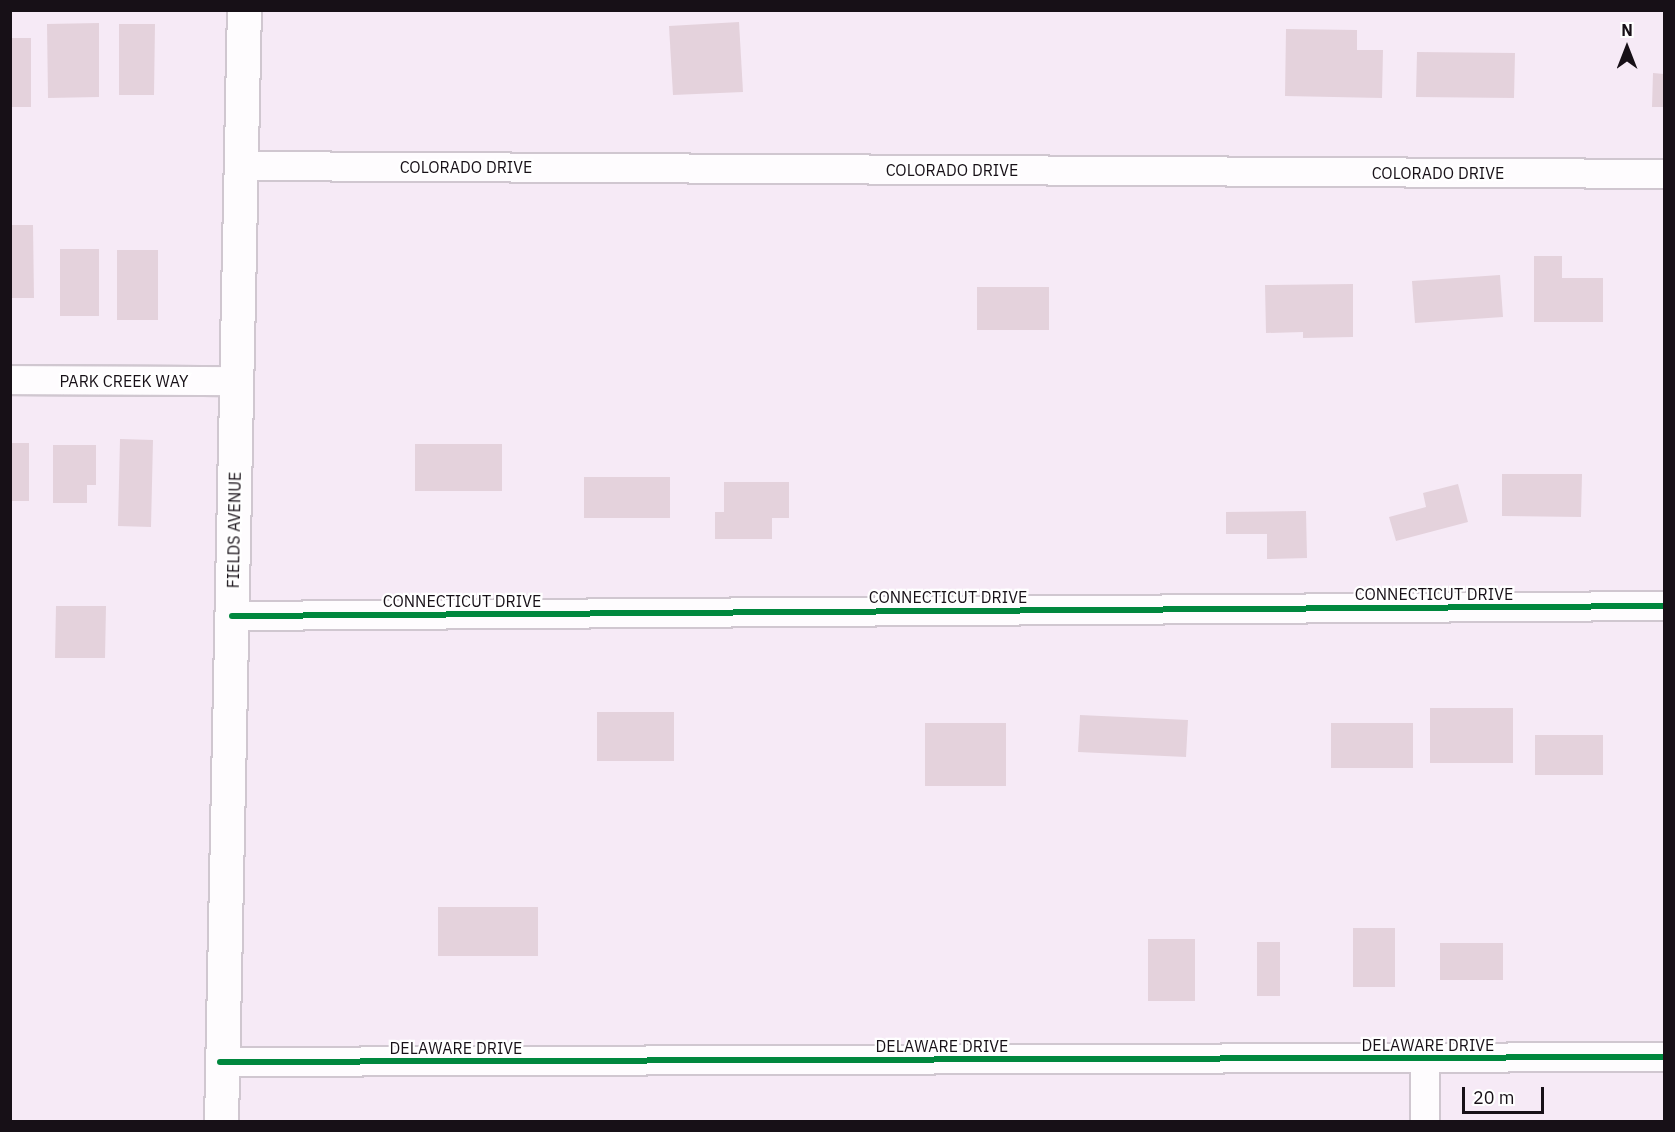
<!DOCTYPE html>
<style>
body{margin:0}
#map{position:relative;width:1675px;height:1132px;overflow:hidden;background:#f6eaf6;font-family:"IBM Plex Sans",sans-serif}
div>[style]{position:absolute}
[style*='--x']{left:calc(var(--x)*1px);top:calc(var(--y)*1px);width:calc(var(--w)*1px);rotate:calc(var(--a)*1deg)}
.building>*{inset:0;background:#e4d2dc}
.roads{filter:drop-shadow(2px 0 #d0c7d0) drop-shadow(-2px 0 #d0c7d0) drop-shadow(0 2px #d0c7d0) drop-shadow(0 -2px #d0c7d0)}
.minor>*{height:28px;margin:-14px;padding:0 14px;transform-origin:14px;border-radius:14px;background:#fefcfe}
.tertiary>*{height:33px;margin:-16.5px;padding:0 16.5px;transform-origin:16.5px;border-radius:16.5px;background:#fefcfe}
.cycleway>*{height:6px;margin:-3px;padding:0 3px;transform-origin:3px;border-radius:3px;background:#00873e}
span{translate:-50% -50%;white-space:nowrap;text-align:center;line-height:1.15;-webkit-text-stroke:4.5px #fff;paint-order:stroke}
.street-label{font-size:16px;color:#171017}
.frame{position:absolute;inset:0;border:12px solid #171017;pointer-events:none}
.north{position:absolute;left:1597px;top:18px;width:60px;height:60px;-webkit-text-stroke:4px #fff;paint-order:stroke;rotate:0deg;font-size:16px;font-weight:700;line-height:24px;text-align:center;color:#171017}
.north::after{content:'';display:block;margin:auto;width:21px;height:27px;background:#171017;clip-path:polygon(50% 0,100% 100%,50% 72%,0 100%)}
.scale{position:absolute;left:1462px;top:1087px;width:82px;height:27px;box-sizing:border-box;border:3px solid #171017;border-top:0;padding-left:8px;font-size:18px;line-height:21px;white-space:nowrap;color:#171017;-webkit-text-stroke:4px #fff;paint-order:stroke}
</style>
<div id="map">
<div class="building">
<i style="clip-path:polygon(739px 22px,743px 92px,673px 95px,669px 26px)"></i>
<i style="clip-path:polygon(99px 23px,99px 97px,48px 98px,47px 24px)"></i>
<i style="clip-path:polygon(119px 24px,155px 24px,154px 95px,119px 95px)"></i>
<i style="clip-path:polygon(1286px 29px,1357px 30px,1357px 50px,1383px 50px,1382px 98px,1285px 96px)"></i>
<i style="clip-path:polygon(10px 38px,31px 38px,31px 107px,10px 107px)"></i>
<i style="clip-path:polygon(1417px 52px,1515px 53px,1514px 98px,1416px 97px)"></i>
<i style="clip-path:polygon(1653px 73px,1664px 74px,1664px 107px,1652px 107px)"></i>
<i style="clip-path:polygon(10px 225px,33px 225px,34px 298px,10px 298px)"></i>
<i style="clip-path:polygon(60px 249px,99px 249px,99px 316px,60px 316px)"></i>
<i style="clip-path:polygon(117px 250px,158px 250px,158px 320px,117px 320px)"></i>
<i style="clip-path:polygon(1534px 256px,1562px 256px,1562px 278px,1603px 278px,1603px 322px,1534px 322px)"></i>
<i style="clip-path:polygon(1500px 275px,1503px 317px,1415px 323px,1412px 281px)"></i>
<i style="clip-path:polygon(1353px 284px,1353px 337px,1303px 338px,1303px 332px,1266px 333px,1265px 285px)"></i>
<i style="clip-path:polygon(977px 287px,1049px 287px,1049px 330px,977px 330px)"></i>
<i style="clip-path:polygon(120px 439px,153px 440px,151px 527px,118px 526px)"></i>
<i style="clip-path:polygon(10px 443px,29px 443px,29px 501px,10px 501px)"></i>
<i style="clip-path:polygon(415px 444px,502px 444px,502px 491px,415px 491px)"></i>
<i style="clip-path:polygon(53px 445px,96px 445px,96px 485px,87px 485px,87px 503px,53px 503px)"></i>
<i style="clip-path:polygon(1502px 474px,1582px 474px,1581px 517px,1502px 516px)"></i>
<i style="clip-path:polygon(584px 477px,670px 477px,670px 518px,584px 518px)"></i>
<i style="clip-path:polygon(724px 482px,789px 482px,789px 518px,772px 518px,772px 539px,715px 539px,715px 512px,724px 512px)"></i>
<i style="clip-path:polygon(1458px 484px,1468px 522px,1396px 541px,1389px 517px,1426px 507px,1423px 493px)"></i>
<i style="clip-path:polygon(1306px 511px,1307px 558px,1267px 559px,1267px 534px,1226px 534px,1226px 512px)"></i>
<i style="clip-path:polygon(56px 606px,106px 606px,105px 658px,55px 658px)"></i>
<i style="clip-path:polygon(1430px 708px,1513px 708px,1513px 763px,1430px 763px)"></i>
<i style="clip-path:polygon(597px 712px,674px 712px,674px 761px,597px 761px)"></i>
<i style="clip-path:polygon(1080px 715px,1188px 720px,1186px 757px,1078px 752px)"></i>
<i style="clip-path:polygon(925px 723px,1006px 723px,1006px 786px,925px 786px)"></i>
<i style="clip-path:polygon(1331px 723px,1413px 723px,1413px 768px,1331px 768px)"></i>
<i style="clip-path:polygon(1535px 735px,1603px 735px,1603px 775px,1535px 775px)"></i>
<i style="clip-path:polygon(438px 907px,538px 907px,538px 956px,438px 956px)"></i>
<i style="clip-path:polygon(1353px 928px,1395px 928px,1395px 987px,1353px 987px)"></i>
<i style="clip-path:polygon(1148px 939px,1195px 939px,1195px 1001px,1148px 1001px)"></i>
<i style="clip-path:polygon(1257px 942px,1280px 942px,1280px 996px,1257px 996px)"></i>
<i style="clip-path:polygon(1440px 943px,1503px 943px,1503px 980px,1440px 980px)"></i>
</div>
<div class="roads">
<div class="minor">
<i style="--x:240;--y:166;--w:1424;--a:0.32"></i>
<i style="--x:10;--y:380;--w:227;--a:0.3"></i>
<i style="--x:232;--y:616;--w:1432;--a:-0.4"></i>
<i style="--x:1425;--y:1059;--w:63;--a:90"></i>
<i style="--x:220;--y:1062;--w:1444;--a:-0.2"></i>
</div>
<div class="tertiary">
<i style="--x:221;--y:1122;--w:1112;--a:-88.82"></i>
</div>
</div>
<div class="cycleway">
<i style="--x:232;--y:616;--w:1432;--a:-0.4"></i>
<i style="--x:220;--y:1062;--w:1444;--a:-0.2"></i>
</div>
<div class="street-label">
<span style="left:466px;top:167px">COLORADO DRIVE</span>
<span style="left:952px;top:170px">COLORADO DRIVE</span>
<span style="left:1438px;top:173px">COLORADO DRIVE</span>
<span style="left:124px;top:381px">PARK CREEK WAY</span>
<span style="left:234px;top:530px;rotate:-89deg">FIELDS AVENUE</span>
<span style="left:1434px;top:594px">CONNECTICUT DRIVE</span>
<span style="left:948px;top:597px">CONNECTICUT DRIVE</span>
<span style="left:462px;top:601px">CONNECTICUT DRIVE</span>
<span style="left:1428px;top:1045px">DELAWARE DRIVE</span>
<span style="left:942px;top:1046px">DELAWARE DRIVE</span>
<span style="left:456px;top:1048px">DELAWARE DRIVE</span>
</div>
<div class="frame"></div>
<div class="north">N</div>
<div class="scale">20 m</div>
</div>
